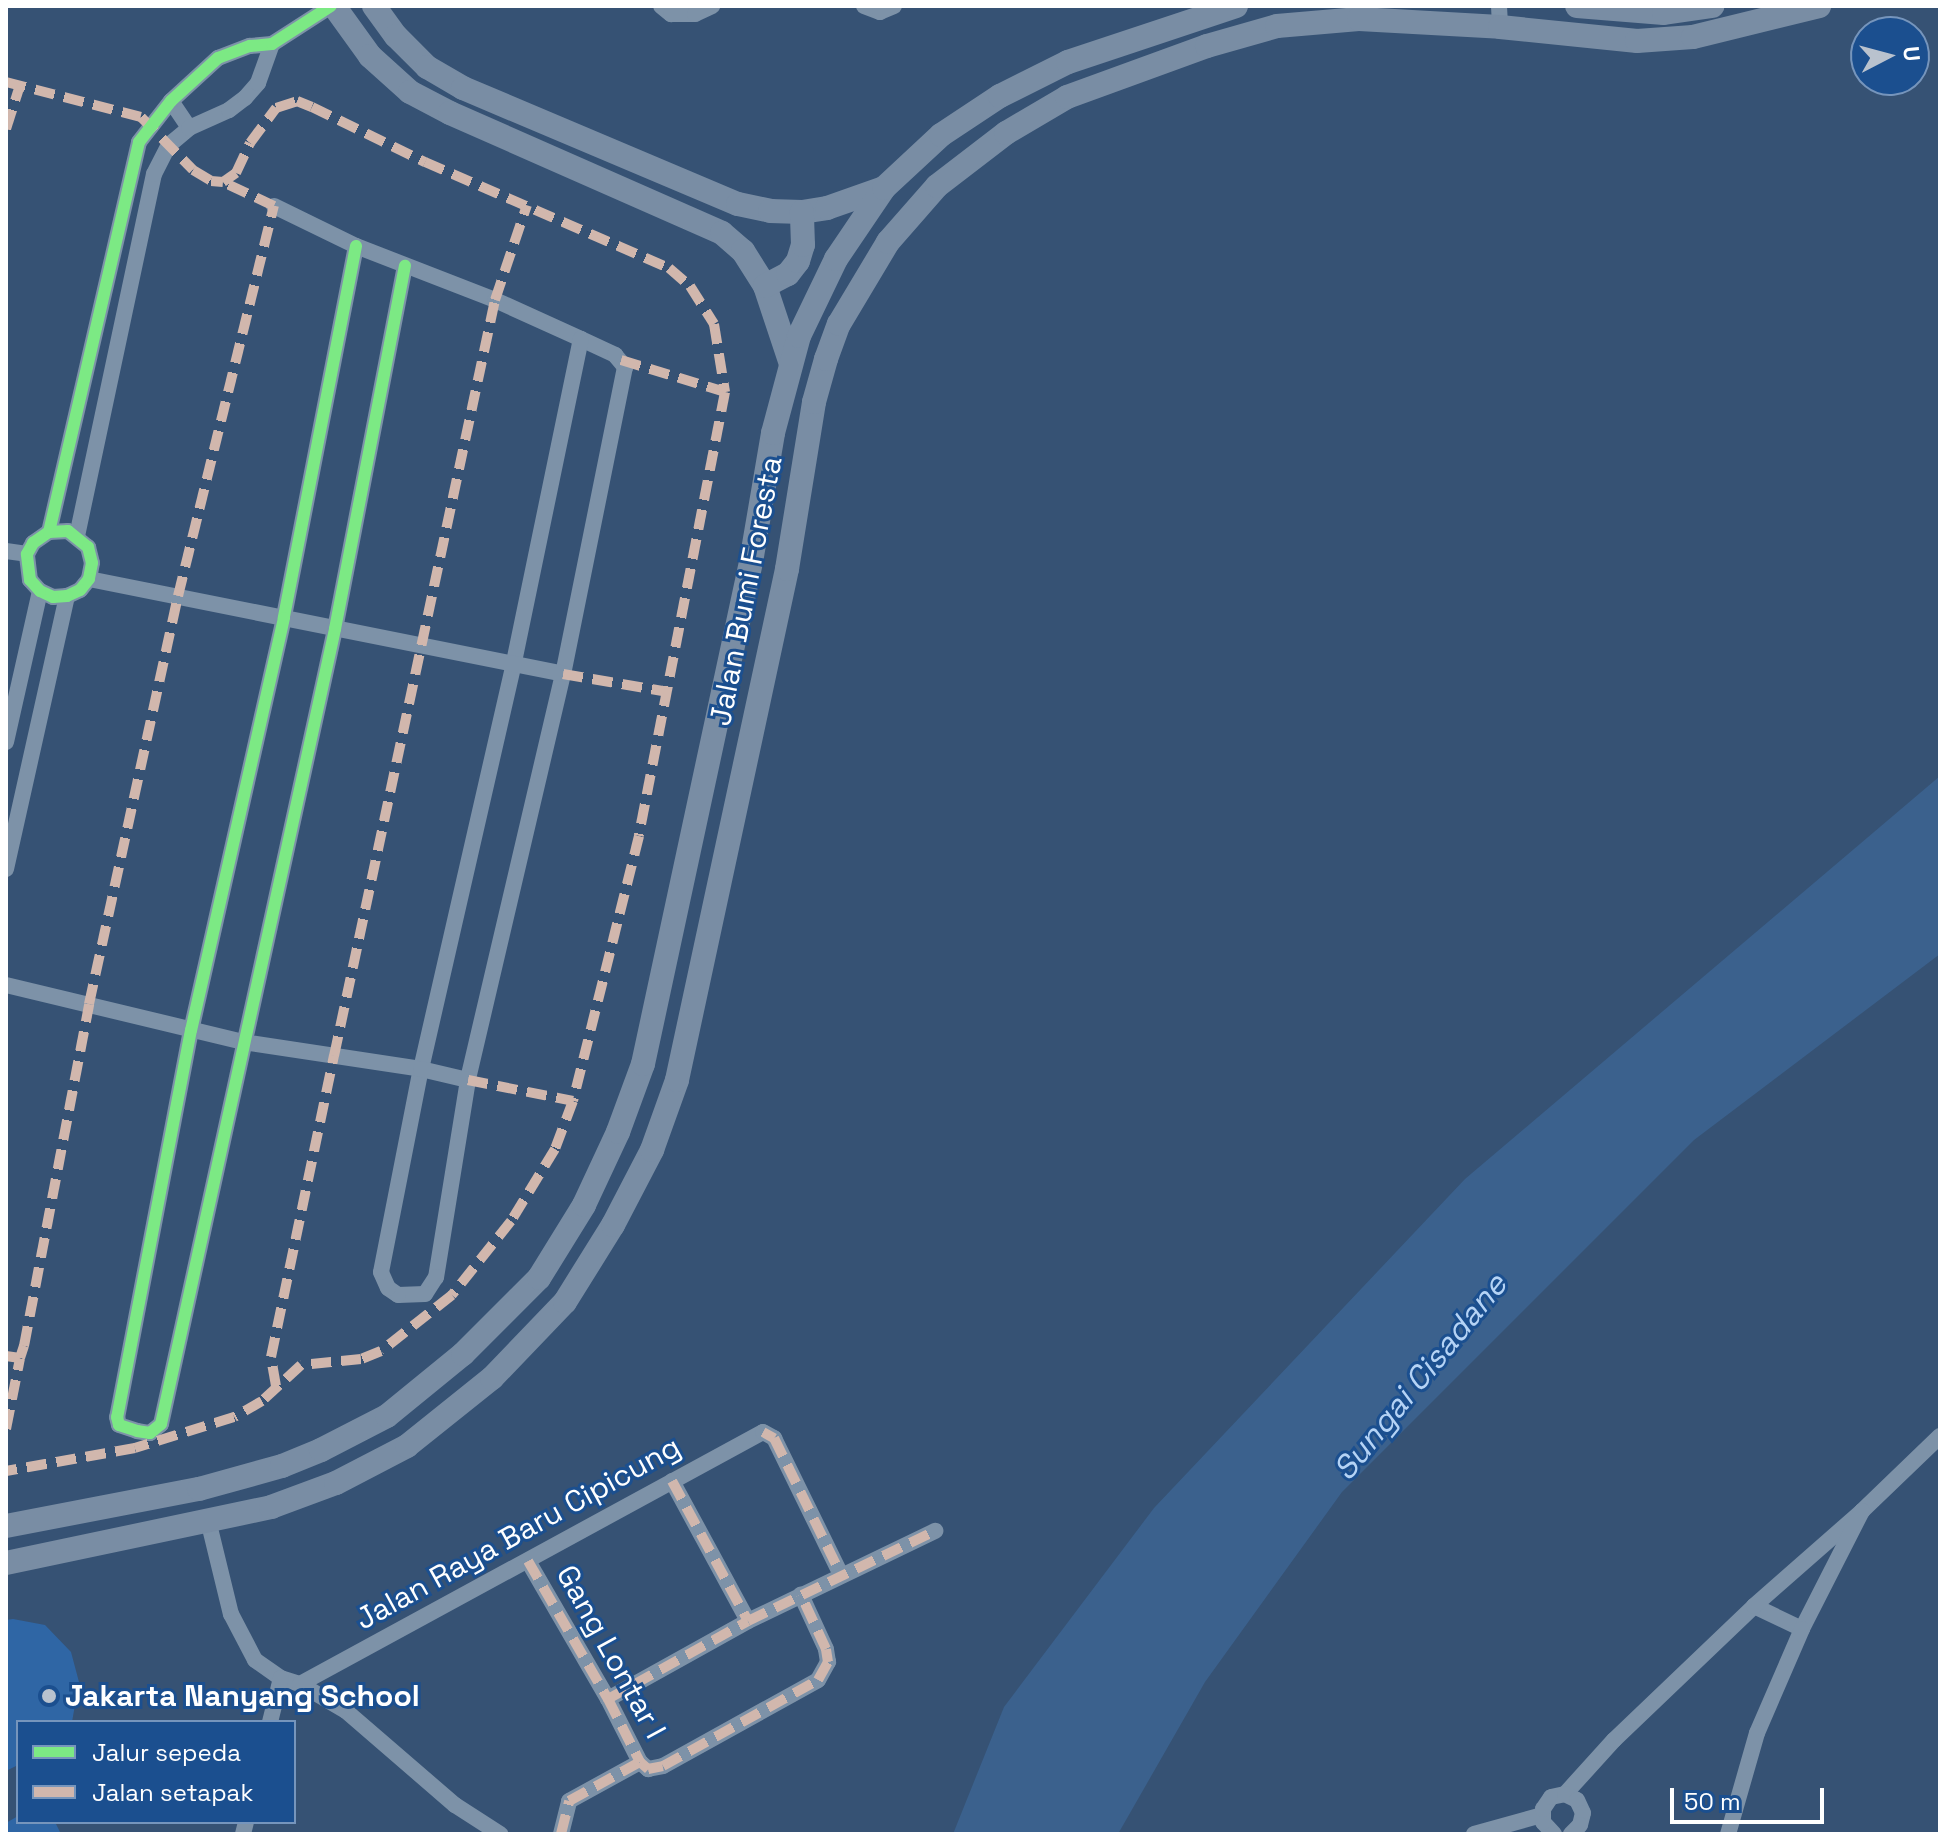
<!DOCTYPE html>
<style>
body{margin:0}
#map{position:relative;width:1946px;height:1840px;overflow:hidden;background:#365274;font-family:"Space Grotesk",sans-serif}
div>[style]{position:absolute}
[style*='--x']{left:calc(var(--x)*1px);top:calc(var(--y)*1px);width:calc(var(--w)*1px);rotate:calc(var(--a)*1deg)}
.green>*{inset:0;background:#2f66a5}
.water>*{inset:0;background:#3b618d}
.street>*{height:16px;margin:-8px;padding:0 8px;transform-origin:8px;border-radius:8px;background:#7d92a8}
.secondary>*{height:24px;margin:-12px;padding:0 12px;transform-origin:12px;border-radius:12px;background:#798da4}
.quiet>*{height:10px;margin-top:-5px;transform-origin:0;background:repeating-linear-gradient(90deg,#d1b7ad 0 20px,transparent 0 30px)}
.cycleway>*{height:12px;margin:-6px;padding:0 6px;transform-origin:6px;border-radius:6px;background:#7ce984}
.dots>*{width:22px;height:22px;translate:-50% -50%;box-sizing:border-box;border:4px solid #1b4f8f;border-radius:50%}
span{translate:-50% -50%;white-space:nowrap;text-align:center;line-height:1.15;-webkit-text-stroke:6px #1b4f8f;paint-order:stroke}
.street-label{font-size:30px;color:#fff}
.poi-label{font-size:30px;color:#fff;font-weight:700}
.left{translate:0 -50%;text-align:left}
.water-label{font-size:32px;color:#b5d3f5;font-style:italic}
.frame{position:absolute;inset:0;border:8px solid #fff;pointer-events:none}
.legend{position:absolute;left:16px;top:1720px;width:280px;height:104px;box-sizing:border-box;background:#1b4f8f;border:2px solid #7695bc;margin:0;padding:10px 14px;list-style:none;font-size:24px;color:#fff}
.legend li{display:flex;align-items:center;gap:16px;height:40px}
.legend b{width:40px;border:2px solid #7695bc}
.north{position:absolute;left:1850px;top:16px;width:80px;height:80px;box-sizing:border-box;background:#1b4f8f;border:2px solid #7695bc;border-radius:50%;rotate:84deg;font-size:22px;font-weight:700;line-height:32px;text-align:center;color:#fff}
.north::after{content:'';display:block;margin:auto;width:28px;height:36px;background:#b9c2ce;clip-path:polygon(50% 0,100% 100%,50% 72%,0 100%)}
.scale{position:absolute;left:1670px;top:1788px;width:154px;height:36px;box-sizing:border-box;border:4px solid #fff;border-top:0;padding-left:10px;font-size:24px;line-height:28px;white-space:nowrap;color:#fff;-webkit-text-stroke:6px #1b4f8f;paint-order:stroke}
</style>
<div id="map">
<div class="green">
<i style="clip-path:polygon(13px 1619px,45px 1625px,71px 1652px,79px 1682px,72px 1722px,18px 1722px,18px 1765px,6px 1771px,6px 1620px)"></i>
<i style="clip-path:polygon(18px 1816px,18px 1822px,55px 1822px,61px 1834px,6px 1834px,6px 1823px)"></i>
</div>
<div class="water">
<i style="clip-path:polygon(1940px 776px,1940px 954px,1694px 1140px,1342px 1492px,1205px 1682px,1118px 1834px,953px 1834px,1004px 1707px,1154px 1508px,1465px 1179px)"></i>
</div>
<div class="street">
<i style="--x:661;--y:6;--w:13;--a:39"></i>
<i style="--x:671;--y:14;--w:24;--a:0"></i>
<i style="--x:695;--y:14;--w:19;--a:-25"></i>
<i style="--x:864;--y:6;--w:17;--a:21"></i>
<i style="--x:880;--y:12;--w:15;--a:-23"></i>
<i style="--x:1499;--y:6;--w:21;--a:87"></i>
<i style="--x:171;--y:101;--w:32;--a:56"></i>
<i style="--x:274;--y:206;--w:91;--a:26"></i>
<i style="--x:356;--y:246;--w:149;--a:21.2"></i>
<i style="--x:495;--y:300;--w:94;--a:24.4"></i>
<i style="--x:581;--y:339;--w:38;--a:25"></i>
<i style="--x:615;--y:355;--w:16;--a:50"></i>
<i style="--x:625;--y:367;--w:313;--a:101.4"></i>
<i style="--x:563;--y:674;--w:417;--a:103.2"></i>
<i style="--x:468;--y:1080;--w:200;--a:99.2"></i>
<i style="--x:436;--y:1277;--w:20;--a:123"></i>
<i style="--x:425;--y:1294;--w:27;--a:178"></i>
<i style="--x:398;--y:1295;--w:12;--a:-145"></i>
<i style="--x:388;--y:1288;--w:17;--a:-114"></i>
<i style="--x:381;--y:1272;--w:207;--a:-78.9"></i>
<i style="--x:421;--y:1069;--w:417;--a:-77.1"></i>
<i style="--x:514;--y:662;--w:330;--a:-78.3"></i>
<i style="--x:356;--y:246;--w:379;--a:101"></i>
<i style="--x:284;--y:618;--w:422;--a:102.7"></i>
<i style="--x:191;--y:1030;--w:394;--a:100.8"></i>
<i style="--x:117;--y:1417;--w:8;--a:76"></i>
<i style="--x:119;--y:1425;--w:19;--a:18"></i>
<i style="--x:137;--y:1431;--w:13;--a:9"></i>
<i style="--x:150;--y:1433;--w:14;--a:-39"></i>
<i style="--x:161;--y:1424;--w:814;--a:-77.65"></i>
<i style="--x:335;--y:629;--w:370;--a:-79.1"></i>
<i style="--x:49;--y:532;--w:19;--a:-3"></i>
<i style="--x:68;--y:531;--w:26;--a:39"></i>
<i style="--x:88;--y:547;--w:16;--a:76"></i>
<i style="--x:92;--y:563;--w:16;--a:101"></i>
<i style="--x:89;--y:579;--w:14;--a:129"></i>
<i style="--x:80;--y:590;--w:14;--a:155"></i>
<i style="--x:67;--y:596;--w:14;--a:176"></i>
<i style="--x:53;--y:597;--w:14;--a:-155"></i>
<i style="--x:40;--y:591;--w:15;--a:-132"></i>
<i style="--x:30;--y:580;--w:26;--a:-97"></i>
<i style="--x:27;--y:554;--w:13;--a:-61"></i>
<i style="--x:33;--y:543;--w:19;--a:-35"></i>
<i style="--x:49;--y:532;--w:400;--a:-77"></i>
<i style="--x:139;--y:142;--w:52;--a:-52"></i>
<i style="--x:171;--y:101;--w:64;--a:-42.5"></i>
<i style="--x:218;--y:58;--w:34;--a:-21"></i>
<i style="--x:250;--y:46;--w:22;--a:-5"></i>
<i style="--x:272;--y:44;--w:70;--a:-32.8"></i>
<i style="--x:77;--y:536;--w:370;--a:-78"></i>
<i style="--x:154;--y:174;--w:33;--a:-63"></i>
<i style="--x:169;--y:145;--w:26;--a:-40"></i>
<i style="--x:189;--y:128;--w:44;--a:-24.2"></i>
<i style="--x:229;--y:110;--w:20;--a:-37"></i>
<i style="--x:245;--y:98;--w:20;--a:-49"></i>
<i style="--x:258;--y:83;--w:41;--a:-70.3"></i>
<i style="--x:6;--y:551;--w:21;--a:8"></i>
<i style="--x:89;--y:579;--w:483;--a:11.3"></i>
<i style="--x:6;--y:742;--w:155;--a:-77.3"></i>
<i style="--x:6;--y:869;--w:280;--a:-77.4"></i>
<i style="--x:6;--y:985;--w:244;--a:13.5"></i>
<i style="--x:243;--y:1042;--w:180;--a:8.6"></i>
<i style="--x:421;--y:1069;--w:48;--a:13.2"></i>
<i style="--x:672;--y:1481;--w:159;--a:61.5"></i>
<i style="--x:1862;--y:1511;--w:108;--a:-43.9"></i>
<i style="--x:208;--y:1520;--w:97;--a:76.3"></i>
<i style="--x:231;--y:1614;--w:52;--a:62.4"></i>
<i style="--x:255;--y:1660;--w:32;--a:35"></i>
<i style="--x:281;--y:1678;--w:20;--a:18"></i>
<i style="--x:300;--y:1684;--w:53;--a:30.4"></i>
<i style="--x:346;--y:1711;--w:144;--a:40.8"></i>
<i style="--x:455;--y:1805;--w:54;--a:32.8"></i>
<i style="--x:528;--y:1561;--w:160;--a:59.9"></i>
<i style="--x:608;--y:1699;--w:71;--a:63.1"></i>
<i style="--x:640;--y:1762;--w:11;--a:41"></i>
<i style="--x:648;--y:1769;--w:15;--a:-11"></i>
<i style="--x:663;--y:1766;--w:177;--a:-29"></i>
<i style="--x:818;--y:1680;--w:21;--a:-61"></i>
<i style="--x:828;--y:1662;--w:13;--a:-99"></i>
<i style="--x:826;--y:1649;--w:60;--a:-114.8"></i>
<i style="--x:1754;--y:1606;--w:53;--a:25.6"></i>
<i style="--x:300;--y:1684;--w:527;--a:-28.56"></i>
<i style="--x:763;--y:1432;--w:13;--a:29"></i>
<i style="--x:774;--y:1438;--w:153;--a:63.9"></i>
<i style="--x:608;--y:1699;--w:160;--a:-29.1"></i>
<i style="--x:748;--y:1621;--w:208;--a:-25.7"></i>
<i style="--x:270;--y:1722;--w:45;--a:-76"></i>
<i style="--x:1565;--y:1794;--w:73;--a:-47.8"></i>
<i style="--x:1614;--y:1740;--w:194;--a:-43.7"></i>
<i style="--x:1754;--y:1606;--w:144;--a:-41.3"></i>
<i style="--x:1862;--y:1511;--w:132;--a:117"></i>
<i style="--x:1802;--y:1629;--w:113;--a:113.4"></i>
<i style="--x:1757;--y:1733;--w:105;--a:106"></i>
<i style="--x:243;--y:1834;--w:12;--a:-76"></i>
<i style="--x:561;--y:1834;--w:34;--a:-76"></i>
<i style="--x:569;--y:1801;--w:81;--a:-28.8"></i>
<i style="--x:1474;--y:1834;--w:71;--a:-15.6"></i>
<i style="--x:1554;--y:1834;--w:16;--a:-133"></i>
<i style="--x:1543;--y:1822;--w:13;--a:-90"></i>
<i style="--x:1543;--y:1809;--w:14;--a:-56"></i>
<i style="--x:1551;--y:1797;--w:14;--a:-12"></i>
<i style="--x:1565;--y:1794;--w:13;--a:27"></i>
<i style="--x:1577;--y:1800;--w:14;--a:65"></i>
<i style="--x:1583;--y:1813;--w:12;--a:104"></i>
<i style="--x:1580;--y:1825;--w:13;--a:135"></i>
</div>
<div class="secondary">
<i style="--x:334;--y:6;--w:62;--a:54.2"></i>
<i style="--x:370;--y:56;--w:54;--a:42"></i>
<i style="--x:410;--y:92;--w:45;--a:27.7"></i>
<i style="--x:450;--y:113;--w:297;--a:23.8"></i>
<i style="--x:722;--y:233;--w:28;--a:41"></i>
<i style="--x:743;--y:251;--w:41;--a:57.8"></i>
<i style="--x:765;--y:286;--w:82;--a:71.6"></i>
<i style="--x:374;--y:6;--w:37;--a:54"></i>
<i style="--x:396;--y:36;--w:44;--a:45"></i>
<i style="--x:427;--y:67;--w:42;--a:30.3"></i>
<i style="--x:463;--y:88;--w:298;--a:22.9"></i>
<i style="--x:738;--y:204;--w:33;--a:12"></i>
<i style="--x:770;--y:211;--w:32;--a:2"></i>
<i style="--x:802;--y:212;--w:25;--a:-9"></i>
<i style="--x:827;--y:208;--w:60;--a:-19.3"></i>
<i style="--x:1577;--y:6;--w:87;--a:4.6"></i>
<i style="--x:1664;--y:13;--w:49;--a:-8.3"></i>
<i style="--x:765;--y:286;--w:26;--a:-28"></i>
<i style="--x:788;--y:274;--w:16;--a:-52"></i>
<i style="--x:798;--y:261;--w:17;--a:-73"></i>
<i style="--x:803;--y:245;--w:33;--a:-92"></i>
<i style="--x:6;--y:1526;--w:197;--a:-10.9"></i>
<i style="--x:199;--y:1489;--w:86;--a:-15.5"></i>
<i style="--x:282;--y:1466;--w:42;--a:-22.3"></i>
<i style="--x:321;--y:1450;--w:74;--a:-27.3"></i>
<i style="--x:387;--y:1416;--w:98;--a:-39.2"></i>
<i style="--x:463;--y:1354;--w:107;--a:-45"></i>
<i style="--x:539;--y:1278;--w:86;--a:-58.3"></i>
<i style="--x:584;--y:1205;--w:81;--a:-65"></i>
<i style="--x:618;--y:1132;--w:72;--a:-69.8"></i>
<i style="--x:643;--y:1064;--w:513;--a:-77.86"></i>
<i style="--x:751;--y:562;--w:131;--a:-80.3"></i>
<i style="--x:773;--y:433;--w:100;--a:-75"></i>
<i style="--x:799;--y:336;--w:85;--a:-64.3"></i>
<i style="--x:836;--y:259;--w:86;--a:-55.9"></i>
<i style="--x:884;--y:188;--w:78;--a:-42.9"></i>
<i style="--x:941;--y:135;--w:71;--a:-33.5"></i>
<i style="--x:1000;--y:96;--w:76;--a:-26.6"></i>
<i style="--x:1068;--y:62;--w:177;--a:-18.4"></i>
<i style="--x:6;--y:1563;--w:271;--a:-11.9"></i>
<i style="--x:271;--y:1507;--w:69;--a:-20.3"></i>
<i style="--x:336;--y:1483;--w:80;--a:-27.5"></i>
<i style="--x:407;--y:1446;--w:109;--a:-38.7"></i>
<i style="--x:492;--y:1378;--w:105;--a:-46.2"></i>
<i style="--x:565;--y:1302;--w:91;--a:-58.1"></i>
<i style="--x:613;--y:1225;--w:85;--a:-62.5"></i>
<i style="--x:652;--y:1150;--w:74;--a:-70.3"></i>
<i style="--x:677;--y:1080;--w:523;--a:-77.85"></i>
<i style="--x:787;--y:569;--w:169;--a:-80.8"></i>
<i style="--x:814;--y:402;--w:45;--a:-74.4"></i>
<i style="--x:826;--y:359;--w:37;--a:-70"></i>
<i style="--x:839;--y:324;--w:96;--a:-59.1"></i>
<i style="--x:888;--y:242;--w:74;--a:-48.8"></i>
<i style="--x:937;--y:186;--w:87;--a:-37.5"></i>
<i style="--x:1006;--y:133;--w:71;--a:-30.5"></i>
<i style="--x:1067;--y:97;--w:149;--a:-20"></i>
<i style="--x:1207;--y:46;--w:73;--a:-15.9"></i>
<i style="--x:1277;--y:26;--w:82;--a:-4.9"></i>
<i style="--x:1359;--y:19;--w:141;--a:3.2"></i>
<i style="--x:1500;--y:27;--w:138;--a:5.8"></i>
<i style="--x:1637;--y:41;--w:56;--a:-4.1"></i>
<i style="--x:1693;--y:37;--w:130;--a:-13.8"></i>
</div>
<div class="quiet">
<i style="--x:6;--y:82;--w:139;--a:14.5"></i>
<i style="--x:141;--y:117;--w:74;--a:45.5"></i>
<i style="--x:193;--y:170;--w:21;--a:31"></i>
<i style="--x:211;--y:181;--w:12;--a:5"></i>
<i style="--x:223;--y:182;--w:16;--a:-35"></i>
<i style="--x:236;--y:173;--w:33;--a:-65"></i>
<i style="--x:250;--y:143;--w:44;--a:-53.4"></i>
<i style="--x:276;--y:108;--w:22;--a:-18"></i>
<i style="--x:297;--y:101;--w:16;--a:22"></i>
<i style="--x:312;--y:107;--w:126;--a:26"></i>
<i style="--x:425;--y:162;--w:266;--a:23.5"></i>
<i style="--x:669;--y:268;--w:28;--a:41"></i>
<i style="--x:690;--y:286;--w:45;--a:57.7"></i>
<i style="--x:714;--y:324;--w:69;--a:80.8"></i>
<i style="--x:725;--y:392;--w:452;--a:101"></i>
<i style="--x:639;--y:836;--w:273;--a:104"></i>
<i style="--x:573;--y:1101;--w:51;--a:110.6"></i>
<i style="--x:555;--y:1149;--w:84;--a:121.4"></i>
<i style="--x:511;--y:1221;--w:95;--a:128.6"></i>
<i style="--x:452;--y:1295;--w:90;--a:141.7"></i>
<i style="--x:381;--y:1351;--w:22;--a:158"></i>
<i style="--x:361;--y:1359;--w:60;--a:174.3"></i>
<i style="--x:301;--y:1365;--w:53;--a:137.3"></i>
<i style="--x:262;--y:1401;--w:32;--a:150"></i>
<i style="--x:234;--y:1417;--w:104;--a:162.6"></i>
<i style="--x:135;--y:1448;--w:131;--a:169.9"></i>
<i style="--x:6;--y:129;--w:46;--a:-72.3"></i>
<i style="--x:621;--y:360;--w:109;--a:17.1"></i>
<i style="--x:563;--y:674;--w:107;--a:9.7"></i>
<i style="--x:468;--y:1080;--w:107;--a:11.3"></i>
<i style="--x:6;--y:1356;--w:14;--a:8"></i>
<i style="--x:20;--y:1358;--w:13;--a:-72"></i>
<i style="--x:24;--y:1346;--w:348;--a:-79.2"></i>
<i style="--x:89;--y:1004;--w:418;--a:-77.7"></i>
<i style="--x:178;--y:596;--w:402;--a:-76.2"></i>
<i style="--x:274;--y:206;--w:56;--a:-154.8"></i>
<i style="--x:276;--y:1386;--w:29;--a:-100"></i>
<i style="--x:271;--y:1357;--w:308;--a:-78.2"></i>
<i style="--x:334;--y:1056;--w:773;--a:-77.98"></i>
<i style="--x:495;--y:300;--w:100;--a:-71.4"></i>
<i style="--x:6;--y:1429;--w:72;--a:-78.8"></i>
<i style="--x:763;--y:1432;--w:13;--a:29"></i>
<i style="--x:774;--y:1438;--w:153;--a:63.9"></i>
<i style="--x:672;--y:1481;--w:159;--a:61.5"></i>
<i style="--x:528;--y:1561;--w:160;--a:59.9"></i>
<i style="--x:608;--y:1699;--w:71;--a:63.1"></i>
<i style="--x:640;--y:1762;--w:11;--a:41"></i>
<i style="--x:648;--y:1769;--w:15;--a:-11"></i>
<i style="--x:663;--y:1766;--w:177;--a:-29"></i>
<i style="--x:818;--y:1680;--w:21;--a:-61"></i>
<i style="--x:828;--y:1662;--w:13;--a:-99"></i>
<i style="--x:826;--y:1649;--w:60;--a:-114.8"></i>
<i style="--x:608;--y:1699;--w:160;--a:-29.1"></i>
<i style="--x:748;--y:1621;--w:208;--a:-25.7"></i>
<i style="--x:561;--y:1834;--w:34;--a:-76"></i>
<i style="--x:569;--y:1801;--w:81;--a:-28.8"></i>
</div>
<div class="cycleway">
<i style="--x:356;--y:246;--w:379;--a:101"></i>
<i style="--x:284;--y:618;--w:422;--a:102.7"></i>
<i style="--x:191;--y:1030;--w:394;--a:100.8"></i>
<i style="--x:117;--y:1417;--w:8;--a:76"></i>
<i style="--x:119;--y:1425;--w:19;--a:18"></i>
<i style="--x:137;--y:1431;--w:13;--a:9"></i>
<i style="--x:150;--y:1433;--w:14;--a:-39"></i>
<i style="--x:161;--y:1424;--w:814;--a:-77.65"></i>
<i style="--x:335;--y:629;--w:370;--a:-79.1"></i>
<i style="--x:49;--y:532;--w:19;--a:-3"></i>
<i style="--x:68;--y:531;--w:26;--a:39"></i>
<i style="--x:88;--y:547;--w:16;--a:76"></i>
<i style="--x:92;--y:563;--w:16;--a:101"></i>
<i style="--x:89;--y:579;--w:14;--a:129"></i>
<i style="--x:80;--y:590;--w:14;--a:155"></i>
<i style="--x:67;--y:596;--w:14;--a:176"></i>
<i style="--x:53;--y:597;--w:14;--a:-155"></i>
<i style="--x:40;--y:591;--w:15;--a:-132"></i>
<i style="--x:30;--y:580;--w:26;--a:-97"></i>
<i style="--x:27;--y:554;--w:13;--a:-61"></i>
<i style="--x:33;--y:543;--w:19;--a:-35"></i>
<i style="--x:49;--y:532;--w:400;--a:-77"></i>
<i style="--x:139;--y:142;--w:52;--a:-52"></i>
<i style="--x:171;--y:101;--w:64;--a:-42.5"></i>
<i style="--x:218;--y:58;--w:34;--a:-21"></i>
<i style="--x:250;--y:46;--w:22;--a:-5"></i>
<i style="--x:272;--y:44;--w:70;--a:-32.8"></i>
</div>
<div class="dots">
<i style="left:49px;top:1696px;background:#b9c2ce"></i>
</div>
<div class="street-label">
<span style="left:746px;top:591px;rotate:-79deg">Jalan Bumi Foresta</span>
<span style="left:518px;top:1533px;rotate:-29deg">Jalan Raya Baru Cipicung</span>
<span style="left:611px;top:1652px;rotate:61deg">Gang Lontar I</span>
</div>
<div class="poi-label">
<span class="left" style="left:65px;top:1696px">Jakarta Nanyang School</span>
</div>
<div class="water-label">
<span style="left:1420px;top:1377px;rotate:-51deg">Sungai Cisadane</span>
</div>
<div class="frame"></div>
<ul class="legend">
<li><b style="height:10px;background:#7ce984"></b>Jalur sepeda</li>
<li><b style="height:10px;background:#d1b7ad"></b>Jalan setapak</li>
</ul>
<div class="north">U</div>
<div class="scale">50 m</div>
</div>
